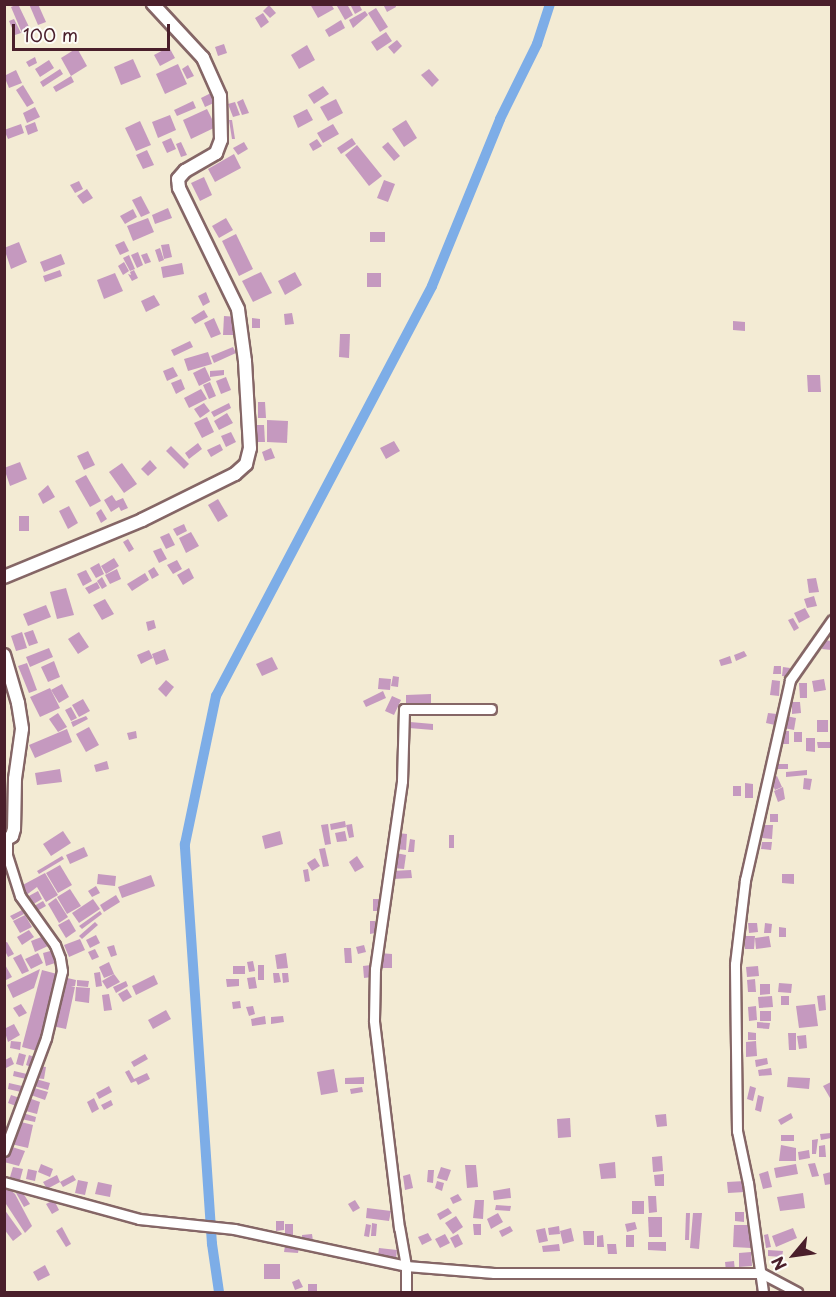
<!DOCTYPE html>
<style>
body{margin:0}
#map{position:relative;width:836px;height:1297px;overflow:hidden;background:#f3ebd4;font-family:"Playpen Sans",sans-serif}
div>[style]{position:absolute}
[style*='--x']{left:calc(var(--x)*1px);top:calc(var(--y)*1px);width:calc(var(--w)*1px);rotate:calc(var(--a)*1deg)}
.canal>*{height:10px;margin:-5px;padding:0 5px;transform-origin:5px;border-radius:5px;background:#7dade7}
.building>*{inset:0;background:#c599bf}
.roads{filter:drop-shadow(2px 0 #856666) drop-shadow(-2px 0 #856666) drop-shadow(0 2px #856666) drop-shadow(0 -2px #856666)}
.street>*{height:9px;margin:-4.5px;padding:0 4.5px;transform-origin:4.5px;border-radius:4.5px;background:#fff}
.secondary>*{height:12px;margin:-6px;padding:0 6px;transform-origin:6px;border-radius:6px;background:#fff}
span{translate:-50% -50%;white-space:nowrap;text-align:center;line-height:1.15;-webkit-text-stroke:4.5px #fdfcf7;paint-order:stroke}
.frame{position:absolute;inset:0;border:6px solid #4a1f2b;pointer-events:none}
.north{position:absolute;left:764px;top:1225px;width:60px;height:60px;-webkit-text-stroke:4px #fdfcf7;paint-order:stroke;rotate:241deg;font-size:16px;font-weight:700;line-height:24px;text-align:center;color:#4a1f2b}
.north::after{content:'';display:block;margin:auto;width:21px;height:27px;background:#4a1f2b;clip-path:polygon(50% 0,100% 100%,50% 72%,0 100%)}
.scale{position:absolute;left:12px;top:24px;width:158px;height:27px;box-sizing:border-box;border:3px solid #4a1f2b;border-top:0;padding-left:8px;font-size:18px;line-height:21px;white-space:nowrap;color:#4a1f2b;-webkit-text-stroke:4px #fdfcf7;paint-order:stroke}
</style>
<div id="map">
<div class="canal">
<i style="--x:219;--y:1292;--w:49;--a:-98.3"></i>
<i style="--x:212;--y:1244;--w:401;--a:-93.9"></i>
<i style="--x:185;--y:844;--w:151;--a:-78.2"></i>
<i style="--x:216;--y:696;--w:463;--a:-62.2"></i>
<i style="--x:432;--y:286;--w:180;--a:-67.8"></i>
<i style="--x:500;--y:119;--w:84;--a:-63.7"></i>
<i style="--x:537;--y:44;--w:42;--a:-72"></i>
</div>
<div class="building">
<i style="clip-path:polygon(18px 4px,30px 29px,22px 33px,11px 7px)"></i>
<i style="clip-path:polygon(29px 4px,38px 4px,46px 22px,38px 25px)"></i>
<i style="clip-path:polygon(310px 4px,331px 4px,334px 9px,318px 18px)"></i>
<i style="clip-path:polygon(341px 4px,347px 4px,353px 15px,345px 20px,337px 6px)"></i>
<i style="clip-path:polygon(350px 4px,359px 4px,362px 10px,355px 14px)"></i>
<i style="clip-path:polygon(383px 4px,395px 4px,396px 7px,387px 12px)"></i>
<i style="clip-path:polygon(269px 5px,276px 13px,270px 18px,263px 11px)"></i>
<i style="clip-path:polygon(376px 8px,388px 27px,380px 32px,368px 13px)"></i>
<i style="clip-path:polygon(365px 11px,368px 15px,353px 28px,349px 20px)"></i>
<i style="clip-path:polygon(263px 13px,269px 22px,261px 28px,255px 18px)"></i>
<i style="clip-path:polygon(14px 19px,21px 33px,15px 35px,9px 21px)"></i>
<i style="clip-path:polygon(341px 20px,345px 28px,329px 37px,325px 30px)"></i>
<i style="clip-path:polygon(386px 32px,392px 41px,377px 51px,371px 42px)"></i>
<i style="clip-path:polygon(397px 40px,402px 46px,394px 54px,388px 47px)"></i>
<i style="clip-path:polygon(224px 44px,227px 53px,218px 56px,215px 47px)"></i>
<i style="clip-path:polygon(307px 45px,315px 60px,299px 69px,291px 55px)"></i>
<i style="clip-path:polygon(169px 47px,175px 58px,160px 66px,154px 55px)"></i>
<i style="clip-path:polygon(77px 48px,87px 66px,71px 76px,61px 58px)"></i>
<i style="clip-path:polygon(35px 57px,37px 63px,29px 67px,26px 62px)"></i>
<i style="clip-path:polygon(133px 59px,141px 77px,121px 85px,114px 67px)"></i>
<i style="clip-path:polygon(49px 60px,54px 68px,40px 77px,35px 69px)"></i>
<i style="clip-path:polygon(178px 64px,187px 84px,165px 94px,156px 74px)"></i>
<i style="clip-path:polygon(188px 65px,194px 76px,187px 79px,182px 69px)"></i>
<i style="clip-path:polygon(60px 69px,63px 74px,43px 87px,40px 82px)"></i>
<i style="clip-path:polygon(429px 69px,439px 80px,432px 87px,421px 75px)"></i>
<i style="clip-path:polygon(16px 70px,22px 83px,9px 88px,4px 76px)"></i>
<i style="clip-path:polygon(71px 76px,74px 82px,56px 92px,53px 87px)"></i>
<i style="clip-path:polygon(23px 85px,34px 103px,27px 107px,16px 90px)"></i>
<i style="clip-path:polygon(323px 86px,329px 94px,314px 104px,308px 95px)"></i>
<i style="clip-path:polygon(211px 93px,216px 102px,205px 107px,201px 98px)"></i>
<i style="clip-path:polygon(243px 99px,249px 113px,242px 115px,237px 102px)"></i>
<i style="clip-path:polygon(336px 99px,343px 113px,328px 121px,320px 107px)"></i>
<i style="clip-path:polygon(193px 101px,196px 108px,177px 116px,174px 110px)"></i>
<i style="clip-path:polygon(235px 102px,240px 115px,233px 117px,228px 104px)"></i>
<i style="clip-path:polygon(35px 107px,40px 117px,27px 123px,23px 113px)"></i>
<i style="clip-path:polygon(207px 109px,216px 127px,191px 139px,183px 120px)"></i>
<i style="clip-path:polygon(307px 109px,313px 120px,298px 128px,293px 116px)"></i>
<i style="clip-path:polygon(170px 115px,176px 130px,158px 138px,152px 122px)"></i>
<i style="clip-path:polygon(229px 120px,232px 120px,235px 139px,232px 139px)"></i>
<i style="clip-path:polygon(406px 120px,417px 138px,404px 147px,392px 129px)"></i>
<i style="clip-path:polygon(140px 121px,151px 145px,136px 151px,125px 128px)"></i>
<i style="clip-path:polygon(35px 122px,38px 131px,28px 135px,25px 126px)"></i>
<i style="clip-path:polygon(21px 124px,24px 133px,8px 139px,4px 130px)"></i>
<i style="clip-path:polygon(333px 124px,339px 134px,323px 143px,317px 133px)"></i>
<i style="clip-path:polygon(171px 138px,176px 149px,167px 153px,162px 142px)"></i>
<i style="clip-path:polygon(352px 138px,356px 144px,341px 154px,337px 148px)"></i>
<i style="clip-path:polygon(317px 139px,322px 146px,313px 151px,309px 144px)"></i>
<i style="clip-path:polygon(181px 142px,187px 155px,181px 157px,176px 144px)"></i>
<i style="clip-path:polygon(244px 142px,248px 149px,238px 155px,233px 148px)"></i>
<i style="clip-path:polygon(388px 142px,400px 156px,394px 161px,382px 147px)"></i>
<i style="clip-path:polygon(357px 145px,382px 176px,369px 186px,345px 155px)"></i>
<i style="clip-path:polygon(147px 150px,154px 165px,143px 169px,136px 155px)"></i>
<i style="clip-path:polygon(234px 154px,241px 168px,215px 182px,208px 169px)"></i>
<i style="clip-path:polygon(204px 177px,212px 195px,200px 201px,191px 183px)"></i>
<i style="clip-path:polygon(384px 180px,395px 184px,388px 202px,377px 198px)"></i>
<i style="clip-path:polygon(79px 181px,83px 189px,75px 193px,70px 185px)"></i>
<i style="clip-path:polygon(87px 189px,93px 198px,83px 204px,77px 196px)"></i>
<i style="clip-path:polygon(141px 196px,150px 213px,141px 217px,132px 200px)"></i>
<i style="clip-path:polygon(168px 208px,172px 218px,155px 224px,152px 215px)"></i>
<i style="clip-path:polygon(133px 209px,137px 217px,125px 224px,120px 216px)"></i>
<i style="clip-path:polygon(148px 218px,154px 232px,133px 241px,127px 226px)"></i>
<i style="clip-path:polygon(226px 218px,233px 230px,219px 238px,212px 226px)"></i>
<i style="clip-path:polygon(370px 232px,385px 232px,385px 242px,370px 242px)"></i>
<i style="clip-path:polygon(236px 234px,253px 269px,239px 276px,222px 241px)"></i>
<i style="clip-path:polygon(124px 241px,129px 251px,120px 255px,115px 245px)"></i>
<i style="clip-path:polygon(19px 242px,27px 262px,11px 269px,4px 248px)"></i>
<i style="clip-path:polygon(169px 244px,172px 257px,164px 259px,161px 245px)"></i>
<i style="clip-path:polygon(160px 248px,164px 260px,159px 262px,155px 250px)"></i>
<i style="clip-path:polygon(138px 252px,143px 265px,137px 268px,131px 255px)"></i>
<i style="clip-path:polygon(147px 253px,151px 262px,145px 264px,141px 255px)"></i>
<i style="clip-path:polygon(61px 254px,65px 264px,44px 272px,40px 262px)"></i>
<i style="clip-path:polygon(129px 255px,135px 269px,130px 271px,123px 258px)"></i>
<i style="clip-path:polygon(124px 262px,129px 271px,123px 275px,118px 266px)"></i>
<i style="clip-path:polygon(182px 263px,184px 274px,163px 278px,161px 267px)"></i>
<i style="clip-path:polygon(60px 270px,62px 276px,45px 282px,43px 276px)"></i>
<i style="clip-path:polygon(134px 270px,138px 278px,132px 281px,128px 274px,131px 275px,130px 272px)"></i>
<i style="clip-path:polygon(261px 272px,272px 293px,253px 302px,242px 281px)"></i>
<i style="clip-path:polygon(295px 272px,302px 285px,285px 295px,278px 281px)"></i>
<i style="clip-path:polygon(115px 273px,123px 291px,104px 299px,97px 280px)"></i>
<i style="clip-path:polygon(367px 273px,381px 273px,381px 287px,367px 287px)"></i>
<i style="clip-path:polygon(206px 292px,210px 302px,203px 306px,198px 296px)"></i>
<i style="clip-path:polygon(154px 295px,160px 305px,146px 312px,141px 301px)"></i>
<i style="clip-path:polygon(204px 310px,208px 317px,195px 324px,191px 318px)"></i>
<i style="clip-path:polygon(292px 313px,294px 324px,285px 325px,284px 314px)"></i>
<i style="clip-path:polygon(224px 316px,238px 317px,237px 335px,223px 335px)"></i>
<i style="clip-path:polygon(214px 318px,221px 334px,211px 338px,204px 323px)"></i>
<i style="clip-path:polygon(252px 318px,260px 319px,260px 328px,252px 328px)"></i>
<i style="clip-path:polygon(733px 321px,745px 322px,745px 331px,733px 330px)"></i>
<i style="clip-path:polygon(340px 334px,350px 334px,349px 358px,339px 357px)"></i>
<i style="clip-path:polygon(190px 341px,193px 347px,174px 356px,171px 350px)"></i>
<i style="clip-path:polygon(233px 347px,236px 353px,214px 363px,211px 356px)"></i>
<i style="clip-path:polygon(208px 352px,212px 364px,188px 371px,184px 359px)"></i>
<i style="clip-path:polygon(173px 367px,178px 376px,167px 381px,163px 371px)"></i>
<i style="clip-path:polygon(205px 367px,211px 380px,199px 386px,193px 373px)"></i>
<i style="clip-path:polygon(224px 370px,224px 375px,210px 377px,210px 371px)"></i>
<i style="clip-path:polygon(807px 375px,820px 375px,821px 392px,808px 392px)"></i>
<i style="clip-path:polygon(226px 377px,231px 390px,221px 394px,216px 381px)"></i>
<i style="clip-path:polygon(181px 379px,185px 389px,176px 394px,171px 383px)"></i>
<i style="clip-path:polygon(210px 382px,216px 396px,209px 399px,203px 385px)"></i>
<i style="clip-path:polygon(201px 389px,207px 399px,189px 408px,184px 398px)"></i>
<i style="clip-path:polygon(258px 402px,265px 402px,266px 418px,258px 418px)"></i>
<i style="clip-path:polygon(204px 403px,210px 411px,200px 418px,194px 409px)"></i>
<i style="clip-path:polygon(229px 403px,231px 408px,214px 417px,211px 412px)"></i>
<i style="clip-path:polygon(227px 413px,233px 423px,219px 430px,214px 421px)"></i>
<i style="clip-path:polygon(207px 417px,214px 432px,202px 438px,194px 423px)"></i>
<i style="clip-path:polygon(267px 420px,288px 421px,287px 443px,267px 442px)"></i>
<i style="clip-path:polygon(256px 425px,264px 425px,265px 442px,257px 442px)"></i>
<i style="clip-path:polygon(231px 432px,236px 442px,226px 447px,221px 436px)"></i>
<i style="clip-path:polygon(394px 441px,400px 451px,386px 459px,380px 448px)"></i>
<i style="clip-path:polygon(198px 443px,202px 449px,189px 459px,185px 453px)"></i>
<i style="clip-path:polygon(220px 444px,223px 450px,211px 457px,207px 450px)"></i>
<i style="clip-path:polygon(171px 446px,189px 464px,184px 469px,166px 451px)"></i>
<i style="clip-path:polygon(271px 448px,275px 458px,265px 461px,262px 452px)"></i>
<i style="clip-path:polygon(88px 451px,95px 465px,84px 470px,77px 456px)"></i>
<i style="clip-path:polygon(150px 460px,157px 468px,148px 476px,141px 469px)"></i>
<i style="clip-path:polygon(20px 462px,27px 479px,10px 486px,4px 468px)"></i>
<i style="clip-path:polygon(122px 463px,137px 484px,124px 493px,109px 472px)"></i>
<i style="clip-path:polygon(86px 475px,101px 501px,90px 507px,75px 481px)"></i>
<i style="clip-path:polygon(48px 485px,55px 497px,43px 504px,38px 494px)"></i>
<i style="clip-path:polygon(112px 495px,116px 501px,123px 498px,128px 508px,121px 511px,119px 507px,111px 512px,104px 500px)"></i>
<i style="clip-path:polygon(218px 499px,228px 516px,218px 522px,208px 505px)"></i>
<i style="clip-path:polygon(69px 506px,78px 523px,68px 529px,59px 511px)"></i>
<i style="clip-path:polygon(101px 509px,107px 519px,101px 523px,96px 513px)"></i>
<i style="clip-path:polygon(19px 516px,29px 516px,29px 531px,19px 531px)"></i>
<i style="clip-path:polygon(184px 524px,187px 531px,177px 536px,173px 529px)"></i>
<i style="clip-path:polygon(191px 532px,199px 546px,186px 553px,179px 538px)"></i>
<i style="clip-path:polygon(169px 533px,175px 545px,166px 549px,160px 537px)"></i>
<i style="clip-path:polygon(128px 539px,134px 549px,129px 552px,123px 542px)"></i>
<i style="clip-path:polygon(161px 548px,167px 559px,159px 563px,153px 551px)"></i>
<i style="clip-path:polygon(114px 558px,119px 566px,106px 574px,101px 566px)"></i>
<i style="clip-path:polygon(177px 560px,182px 569px,173px 574px,167px 565px)"></i>
<i style="clip-path:polygon(99px 563px,104px 574px,96px 578px,90px 568px)"></i>
<i style="clip-path:polygon(154px 567px,159px 575px,152px 579px,148px 571px)"></i>
<i style="clip-path:polygon(189px 568px,194px 578px,183px 585px,177px 575px)"></i>
<i style="clip-path:polygon(117px 569px,121px 579px,110px 584px,105px 575px)"></i>
<i style="clip-path:polygon(86px 570px,92px 581px,83px 586px,77px 574px)"></i>
<i style="clip-path:polygon(145px 573px,149px 580px,132px 591px,127px 584px)"></i>
<i style="clip-path:polygon(102px 577px,107px 586px,102px 589px,97px 581px)"></i>
<i style="clip-path:polygon(816px 578px,819px 592px,809px 593px,807px 579px)"></i>
<i style="clip-path:polygon(97px 582px,100px 588px,89px 594px,85px 588px)"></i>
<i style="clip-path:polygon(66px 588px,74px 615px,57px 619px,50px 592px)"></i>
<i style="clip-path:polygon(814px 596px,817px 606px,807px 608px,804px 599px)"></i>
<i style="clip-path:polygon(105px 599px,114px 614px,102px 620px,93px 605px)"></i>
<i style="clip-path:polygon(46px 605px,51px 617px,28px 626px,23px 614px)"></i>
<i style="clip-path:polygon(805px 608px,810px 617px,799px 623px,794px 613px)"></i>
<i style="clip-path:polygon(793px 618px,799px 628px,794px 631px,788px 620px)"></i>
<i style="clip-path:polygon(154px 620px,156px 628px,148px 631px,146px 622px)"></i>
<i style="clip-path:polygon(33px 630px,38px 643px,29px 646px,24px 633px)"></i>
<i style="clip-path:polygon(22px 632px,27px 648px,16px 651px,11px 636px)"></i>
<i style="clip-path:polygon(79px 632px,89px 647px,78px 654px,68px 639px)"></i>
<i style="clip-path:polygon(824px 640px,831px 641px,831px 650px,822px 649px)"></i>
<i style="clip-path:polygon(49px 648px,53px 657px,30px 667px,26px 657px)"></i>
<i style="clip-path:polygon(165px 649px,169px 660px,156px 665px,152px 654px)"></i>
<i style="clip-path:polygon(149px 650px,153px 658px,141px 664px,137px 655px)"></i>
<i style="clip-path:polygon(744px 651px,747px 656px,736px 661px,734px 655px)"></i>
<i style="clip-path:polygon(730px 656px,732px 663px,721px 666px,719px 660px)"></i>
<i style="clip-path:polygon(272px 657px,278px 669px,262px 676px,256px 664px)"></i>
<i style="clip-path:polygon(54px 661px,60px 677px,48px 682px,41px 667px)"></i>
<i style="clip-path:polygon(27px 663px,37px 690px,29px 693px,18px 666px)"></i>
<i style="clip-path:polygon(774px 666px,781px 666px,781px 674px,773px 674px)"></i>
<i style="clip-path:polygon(783px 667px,790px 668px,788px 677px,782px 676px)"></i>
<i style="clip-path:polygon(393px 676px,399px 677px,398px 687px,391px 686px)"></i>
<i style="clip-path:polygon(379px 678px,391px 679px,390px 690px,378px 689px)"></i>
<i style="clip-path:polygon(824px 679px,826px 690px,814px 692px,812px 681px)"></i>
<i style="clip-path:polygon(166px 680px,174px 687px,166px 697px,158px 689px)"></i>
<i style="clip-path:polygon(772px 680px,780px 681px,779px 696px,770px 695px)"></i>
<i style="clip-path:polygon(799px 683px,807px 683px,807px 698px,800px 698px)"></i>
<i style="clip-path:polygon(62px 684px,69px 697px,59px 703px,51px 690px)"></i>
<i style="clip-path:polygon(50px 688px,60px 708px,40px 717px,30px 697px)"></i>
<i style="clip-path:polygon(383px 691px,386px 698px,366px 707px,363px 701px)"></i>
<i style="clip-path:polygon(431px 694px,431px 703px,406px 703px,406px 695px)"></i>
<i style="clip-path:polygon(392px 696px,401px 700px,394px 715px,385px 711px)"></i>
<i style="clip-path:polygon(83px 699px,90px 711px,79px 717px,72px 705px)"></i>
<i style="clip-path:polygon(792px 702px,800px 702px,801px 713px,792px 714px)"></i>
<i style="clip-path:polygon(71px 707px,77px 718px,71px 721px,65px 710px)"></i>
<i style="clip-path:polygon(58px 713px,67px 727px,58px 732px,49px 719px)"></i>
<i style="clip-path:polygon(768px 713px,777px 714px,775px 725px,766px 723px)"></i>
<i style="clip-path:polygon(86px 716px,88px 719px,73px 727px,71px 722px)"></i>
<i style="clip-path:polygon(786px 716px,796px 718px,794px 730px,784px 728px)"></i>
<i style="clip-path:polygon(817px 720px,828px 720px,828px 732px,817px 732px)"></i>
<i style="clip-path:polygon(410px 722px,433px 724px,433px 730px,409px 728px)"></i>
<i style="clip-path:polygon(89px 727px,99px 745px,86px 752px,76px 734px)"></i>
<i style="clip-path:polygon(67px 729px,72px 742px,35px 758px,29px 745px)"></i>
<i style="clip-path:polygon(136px 731px,137px 738px,129px 740px,127px 733px)"></i>
<i style="clip-path:polygon(784px 731px,789px 731px,789px 744px,783px 744px)"></i>
<i style="clip-path:polygon(794px 732px,802px 732px,802px 742px,794px 742px)"></i>
<i style="clip-path:polygon(806px 738px,815px 738px,815px 752px,806px 751px)"></i>
<i style="clip-path:polygon(817px 742px,830px 742px,830px 748px,818px 748px)"></i>
<i style="clip-path:polygon(107px 761px,109px 769px,96px 772px,94px 765px)"></i>
<i style="clip-path:polygon(776px 764px,788px 764px,788px 769px,776px 769px)"></i>
<i style="clip-path:polygon(60px 769px,62px 782px,37px 785px,35px 773px)"></i>
<i style="clip-path:polygon(807px 770px,807px 775px,786px 777px,786px 772px)"></i>
<i style="clip-path:polygon(777px 776px,782px 787px,775px 790px,770px 779px)"></i>
<i style="clip-path:polygon(804px 778px,812px 779px,810px 790px,803px 789px)"></i>
<i style="clip-path:polygon(745px 783px,753px 784px,753px 798px,745px 798px)"></i>
<i style="clip-path:polygon(733px 786px,741px 786px,741px 796px,733px 796px)"></i>
<i style="clip-path:polygon(783px 787px,785px 799px,778px 802px,774px 791px)"></i>
<i style="clip-path:polygon(770px 814px,778px 814px,778px 822px,770px 822px)"></i>
<i style="clip-path:polygon(345px 821px,346px 827px,331px 830px,330px 824px)"></i>
<i style="clip-path:polygon(328px 824px,331px 844px,325px 845px,321px 825px)"></i>
<i style="clip-path:polygon(352px 824px,354px 837px,349px 838px,346px 825px)"></i>
<i style="clip-path:polygon(763px 825px,773px 825px,772px 839px,762px 838px)"></i>
<i style="clip-path:polygon(63px 831px,71px 843px,51px 856px,43px 844px)"></i>
<i style="clip-path:polygon(280px 831px,283px 844px,265px 849px,262px 836px)"></i>
<i style="clip-path:polygon(345px 831px,347px 841px,337px 842px,335px 833px)"></i>
<i style="clip-path:polygon(397px 833px,407px 834px,406px 850px,396px 849px)"></i>
<i style="clip-path:polygon(449px 835px,454px 835px,454px 848px,449px 848px)"></i>
<i style="clip-path:polygon(410px 839px,415px 840px,414px 852px,408px 852px)"></i>
<i style="clip-path:polygon(762px 842px,772px 842px,771px 850px,761px 849px)"></i>
<i style="clip-path:polygon(84px 847px,88px 856px,70px 864px,66px 855px)"></i>
<i style="clip-path:polygon(325px 848px,329px 866px,323px 867px,319px 849px)"></i>
<i style="clip-path:polygon(396px 853px,406px 855px,404px 869px,393px 868px)"></i>
<i style="clip-path:polygon(62px 856px,64px 859px,39px 874px,37px 871px)"></i>
<i style="clip-path:polygon(357px 856px,364px 867px,355px 872px,349px 862px)"></i>
<i style="clip-path:polygon(315px 858px,320px 866px,312px 871px,307px 863px)"></i>
<i style="clip-path:polygon(60px 865px,72px 885px,58px 893px,46px 873px)"></i>
<i style="clip-path:polygon(308px 869px,310px 881px,305px 882px,303px 870px)"></i>
<i style="clip-path:polygon(411px 870px,412px 878px,393px 879px,392px 871px)"></i>
<i style="clip-path:polygon(45px 873px,58px 895px,46px 902px,37px 887px,25px 896px,19px 887px)"></i>
<i style="clip-path:polygon(98px 874px,116px 876px,115px 886px,97px 884px)"></i>
<i style="clip-path:polygon(782px 874px,794px 874px,794px 884px,782px 883px)"></i>
<i style="clip-path:polygon(151px 875px,155px 886px,122px 898px,118px 887px)"></i>
<i style="clip-path:polygon(96px 886px,100px 893px,92px 897px,88px 891px)"></i>
<i style="clip-path:polygon(70px 889px,81px 906px,67px 914px,57px 897px)"></i>
<i style="clip-path:polygon(38px 891px,42px 899px,32px 905px,27px 897px)"></i>
<i style="clip-path:polygon(116px 895px,120px 902px,104px 912px,100px 905px)"></i>
<i style="clip-path:polygon(56px 898px,68px 917px,59px 923px,48px 904px)"></i>
<i style="clip-path:polygon(93px 899px,100px 909px,79px 923px,72px 913px)"></i>
<i style="clip-path:polygon(373px 899px,381px 899px,381px 911px,373px 911px)"></i>
<i style="clip-path:polygon(43px 901px,46px 906px,37px 911px,34px 906px)"></i>
<i style="clip-path:polygon(22px 910px,24px 914px,13px 920px,10px 916px)"></i>
<i style="clip-path:polygon(100px 911px,102px 914px,82px 929px,79px 926px)"></i>
<i style="clip-path:polygon(25px 915px,32px 927px,20px 933px,13px 921px)"></i>
<i style="clip-path:polygon(69px 919px,76px 931px,66px 938px,58px 925px)"></i>
<i style="clip-path:polygon(370px 921px,375px 921px,375px 933px,370px 934px)"></i>
<i style="clip-path:polygon(95px 922px,98px 925px,82px 939px,79px 936px)"></i>
<i style="clip-path:polygon(748px 923px,757px 923px,758px 932px,749px 933px)"></i>
<i style="clip-path:polygon(765px 923px,772px 924px,771px 933px,764px 933px)"></i>
<i style="clip-path:polygon(779px 927px,786px 928px,786px 937px,779px 937px)"></i>
<i style="clip-path:polygon(29px 930px,34px 937px,22px 945px,17px 937px)"></i>
<i style="clip-path:polygon(96px 935px,100px 943px,90px 948px,86px 940px)"></i>
<i style="clip-path:polygon(44px 936px,48px 946px,35px 952px,31px 941px)"></i>
<i style="clip-path:polygon(745px 936px,755px 936px,754px 949px,745px 949px)"></i>
<i style="clip-path:polygon(769px 936px,771px 947px,756px 949px,755px 938px)"></i>
<i style="clip-path:polygon(80px 939px,85px 950px,69px 957px,64px 945px)"></i>
<i style="clip-path:polygon(7px 942px,14px 954px,8px 957px,4px 949px,4px 943px)"></i>
<i style="clip-path:polygon(114px 945px,117px 955px,111px 957px,107px 947px)"></i>
<i style="clip-path:polygon(364px 945px,366px 952px,358px 954px,356px 947px)"></i>
<i style="clip-path:polygon(344px 948px,351px 948px,352px 963px,345px 963px)"></i>
<i style="clip-path:polygon(95px 949px,99px 957px,92px 960px,88px 952px)"></i>
<i style="clip-path:polygon(54px 950px,58px 962px,46px 966px,43px 953px)"></i>
<i style="clip-path:polygon(38px 953px,43px 963px,31px 969px,25px 959px)"></i>
<i style="clip-path:polygon(286px 953px,288px 968px,277px 969px,275px 955px)"></i>
<i style="clip-path:polygon(379px 953px,392px 954px,392px 968px,379px 968px)"></i>
<i style="clip-path:polygon(21px 954px,29px 971px,22px 974px,13px 958px)"></i>
<i style="clip-path:polygon(253px 961px,255px 971px,249px 972px,247px 962px)"></i>
<i style="clip-path:polygon(109px 962px,114px 974px,104px 978px,99px 967px)"></i>
<i style="clip-path:polygon(4px 963px,12px 977px,6px 980px,4px 976px)"></i>
<i style="clip-path:polygon(258px 965px,264px 965px,264px 980px,258px 980px)"></i>
<i style="clip-path:polygon(371px 965px,372px 977px,364px 978px,363px 966px)"></i>
<i style="clip-path:polygon(233px 966px,245px 966px,245px 974px,233px 974px)"></i>
<i style="clip-path:polygon(758px 966px,759px 976px,747px 977px,746px 967px)"></i>
<i style="clip-path:polygon(40px 969px,34px 988px,13px 998px,7px 985px)"></i>
<i style="clip-path:polygon(42px 970px,57px 974px,37px 1051px,22px 1047px)"></i>
<i style="clip-path:polygon(100px 972px,102px 986px,96px 987px,94px 973px)"></i>
<i style="clip-path:polygon(273px 973px,279px 973px,281px 982px,274px 983px)"></i>
<i style="clip-path:polygon(282px 973px,288px 973px,289px 982px,283px 983px)"></i>
<i style="clip-path:polygon(114px 974px,120px 982px,107px 989px,102px 981px)"></i>
<i style="clip-path:polygon(154px 975px,158px 984px,136px 995px,132px 986px)"></i>
<i style="clip-path:polygon(63px 977px,76px 980px,75px 986px,71px 986px,75px 987px,66px 1029px,52px 1026px)"></i>
<i style="clip-path:polygon(255px 977px,257px 988px,249px 989px,247px 978px)"></i>
<i style="clip-path:polygon(226px 979px,239px 979px,239px 986px,227px 987px)"></i>
<i style="clip-path:polygon(755px 979px,756px 992px,748px 992px,747px 980px)"></i>
<i style="clip-path:polygon(77px 980px,89px 981px,88px 987px,77px 986px)"></i>
<i style="clip-path:polygon(126px 981px,128px 986px,116px 993px,113px 987px)"></i>
<i style="clip-path:polygon(779px 983px,792px 984px,791px 993px,778px 992px)"></i>
<i style="clip-path:polygon(760px 984px,770px 984px,770px 994px,760px 995px)"></i>
<i style="clip-path:polygon(76px 987px,90px 988px,89px 1003px,75px 1001px)"></i>
<i style="clip-path:polygon(127px 989px,132px 997px,123px 1002px,118px 994px)"></i>
<i style="clip-path:polygon(109px 994px,112px 1010px,104px 1011px,102px 995px)"></i>
<i style="clip-path:polygon(825px 995px,826px 1010px,819px 1011px,817px 996px)"></i>
<i style="clip-path:polygon(772px 996px,773px 1007px,759px 1008px,758px 997px)"></i>
<i style="clip-path:polygon(781px 996px,789px 996px,789px 1005px,781px 1005px)"></i>
<i style="clip-path:polygon(240px 1001px,241px 1008px,233px 1009px,232px 1002px)"></i>
<i style="clip-path:polygon(21px 1004px,27px 1013px,19px 1017px,13px 1008px)"></i>
<i style="clip-path:polygon(815px 1004px,818px 1026px,799px 1028px,796px 1006px)"></i>
<i style="clip-path:polygon(253px 1006px,255px 1014px,249px 1016px,246px 1007px)"></i>
<i style="clip-path:polygon(756px 1006px,757px 1020px,749px 1021px,748px 1007px)"></i>
<i style="clip-path:polygon(166px 1010px,171px 1019px,153px 1029px,148px 1020px)"></i>
<i style="clip-path:polygon(760px 1011px,771px 1011px,771px 1021px,760px 1021px)"></i>
<i style="clip-path:polygon(265px 1016px,266px 1024px,252px 1026px,251px 1019px)"></i>
<i style="clip-path:polygon(283px 1016px,284px 1022px,271px 1024px,271px 1017px)"></i>
<i style="clip-path:polygon(757px 1022px,770px 1023px,769px 1029px,757px 1028px)"></i>
<i style="clip-path:polygon(14px 1024px,20px 1035px,8px 1042px,4px 1029px)"></i>
<i style="clip-path:polygon(748px 1032px,756px 1033px,756px 1040px,748px 1040px)"></i>
<i style="clip-path:polygon(788px 1033px,796px 1033px,796px 1050px,789px 1050px)"></i>
<i style="clip-path:polygon(806px 1035px,807px 1048px,799px 1049px,797px 1036px)"></i>
<i style="clip-path:polygon(11px 1041px,21px 1042px,20px 1050px,10px 1048px)"></i>
<i style="clip-path:polygon(756px 1041px,757px 1056px,746px 1057px,746px 1042px)"></i>
<i style="clip-path:polygon(19px 1053px,26px 1055px,23px 1066px,16px 1064px)"></i>
<i style="clip-path:polygon(145px 1054px,148px 1059px,134px 1067px,131px 1062px)"></i>
<i style="clip-path:polygon(29px 1055px,34px 1057px,31px 1067px,26px 1065px)"></i>
<i style="clip-path:polygon(11px 1057px,14px 1064px,6px 1068px,5px 1060px)"></i>
<i style="clip-path:polygon(767px 1058px,768px 1064px,756px 1067px,755px 1060px)"></i>
<i style="clip-path:polygon(37px 1066px,46px 1067px,44px 1079px,35px 1078px)"></i>
<i style="clip-path:polygon(771px 1068px,772px 1075px,759px 1076px,758px 1070px)"></i>
<i style="clip-path:polygon(334px 1069px,338px 1092px,321px 1095px,317px 1072px)"></i>
<i style="clip-path:polygon(129px 1070px,134px 1079px,147px 1073px,150px 1079px,138px 1085px,136px 1081px,131px 1083px,125px 1072px)"></i>
<i style="clip-path:polygon(14px 1071px,27px 1074px,26px 1079px,13px 1076px)"></i>
<i style="clip-path:polygon(364px 1077px,364px 1084px,345px 1084px,345px 1078px)"></i>
<i style="clip-path:polygon(788px 1077px,810px 1078px,809px 1089px,787px 1087px)"></i>
<i style="clip-path:polygon(36px 1079px,50px 1083px,48px 1090px,34px 1086px)"></i>
<i style="clip-path:polygon(831px 1082px,831px 1097px,830px 1098px,823px 1086px)"></i>
<i style="clip-path:polygon(9px 1083px,22px 1086px,21px 1092px,8px 1089px)"></i>
<i style="clip-path:polygon(109px 1086px,112px 1092px,99px 1099px,96px 1093px)"></i>
<i style="clip-path:polygon(750px 1086px,756px 1088px,753px 1101px,747px 1099px)"></i>
<i style="clip-path:polygon(31px 1087px,48px 1092px,45px 1100px,28px 1094px)"></i>
<i style="clip-path:polygon(362px 1087px,363px 1092px,351px 1094px,350px 1089px)"></i>
<i style="clip-path:polygon(11px 1095px,20px 1098px,16px 1106px,8px 1103px)"></i>
<i style="clip-path:polygon(758px 1095px,764px 1097px,761px 1112px,755px 1110px)"></i>
<i style="clip-path:polygon(26px 1097px,40px 1102px,37px 1114px,22px 1110px)"></i>
<i style="clip-path:polygon(94px 1098px,99px 1109px,92px 1113px,87px 1102px)"></i>
<i style="clip-path:polygon(111px 1100px,113px 1105px,104px 1110px,101px 1105px)"></i>
<i style="clip-path:polygon(23px 1113px,36px 1117px,35px 1122px,21px 1119px)"></i>
<i style="clip-path:polygon(791px 1113px,793px 1118px,781px 1125px,778px 1120px)"></i>
<i style="clip-path:polygon(666px 1114px,667px 1126px,657px 1127px,655px 1115px)"></i>
<i style="clip-path:polygon(570px 1118px,571px 1137px,558px 1138px,557px 1119px)"></i>
<i style="clip-path:polygon(17px 1121px,33px 1125px,28px 1148px,11px 1144px)"></i>
<i style="clip-path:polygon(831px 1133px,831px 1138px,821px 1140px,820px 1134px)"></i>
<i style="clip-path:polygon(781px 1135px,794px 1135px,794px 1141px,781px 1141px)"></i>
<i style="clip-path:polygon(818px 1139px,816px 1154px,812px 1154px,812px 1140px)"></i>
<i style="clip-path:polygon(781px 1145px,796px 1148px,796px 1161px,779px 1161px)"></i>
<i style="clip-path:polygon(825px 1145px,826px 1157px,819px 1157px,819px 1146px)"></i>
<i style="clip-path:polygon(9px 1146px,25px 1151px,19px 1166px,4px 1162px)"></i>
<i style="clip-path:polygon(809px 1150px,810px 1158px,799px 1160px,798px 1152px)"></i>
<i style="clip-path:polygon(662px 1156px,663px 1171px,653px 1172px,652px 1157px)"></i>
<i style="clip-path:polygon(615px 1162px,616px 1178px,601px 1179px,599px 1164px)"></i>
<i style="clip-path:polygon(815px 1163px,819px 1176px,812px 1177px,808px 1164px)"></i>
<i style="clip-path:polygon(41px 1164px,53px 1169px,50px 1177px,38px 1172px)"></i>
<i style="clip-path:polygon(796px 1164px,798px 1174px,776px 1178px,774px 1168px)"></i>
<i style="clip-path:polygon(465px 1165px,476px 1165px,478px 1187px,467px 1188px)"></i>
<i style="clip-path:polygon(13px 1167px,23px 1169px,20px 1180px,10px 1177px)"></i>
<i style="clip-path:polygon(441px 1167px,451px 1170px,447px 1181px,437px 1178px)"></i>
<i style="clip-path:polygon(28px 1169px,37px 1171px,35px 1181px,26px 1179px)"></i>
<i style="clip-path:polygon(428px 1170px,434px 1170px,433px 1183px,427px 1182px)"></i>
<i style="clip-path:polygon(768px 1171px,772px 1187px,763px 1189px,759px 1174px)"></i>
<i style="clip-path:polygon(831px 1172px,831px 1184px,825px 1185px,823px 1174px)"></i>
<i style="clip-path:polygon(410px 1174px,413px 1188px,405px 1190px,403px 1176px)"></i>
<i style="clip-path:polygon(664px 1174px,664px 1186px,655px 1186px,654px 1175px)"></i>
<i style="clip-path:polygon(57px 1175px,60px 1182px,47px 1189px,43px 1182px)"></i>
<i style="clip-path:polygon(73px 1175px,76px 1180px,63px 1187px,60px 1182px)"></i>
<i style="clip-path:polygon(78px 1180px,88px 1182px,85px 1195px,75px 1193px)"></i>
<i style="clip-path:polygon(437px 1181px,444px 1183px,442px 1191px,435px 1188px)"></i>
<i style="clip-path:polygon(745px 1181px,745px 1192px,728px 1193px,727px 1182px)"></i>
<i style="clip-path:polygon(98px 1182px,112px 1185px,110px 1197px,95px 1194px)"></i>
<i style="clip-path:polygon(4px 1184px,15px 1194px,32px 1226px,25px 1233px,4px 1201px)"></i>
<i style="clip-path:polygon(510px 1188px,511px 1198px,494px 1200px,493px 1191px)"></i>
<i style="clip-path:polygon(21px 1190px,30px 1204px,24px 1207px,16px 1193px)"></i>
<i style="clip-path:polygon(803px 1193px,805px 1208px,780px 1211px,777px 1197px)"></i>
<i style="clip-path:polygon(458px 1194px,462px 1200px,453px 1204px,450px 1198px)"></i>
<i style="clip-path:polygon(648px 1196px,656px 1196px,657px 1212px,649px 1213px)"></i>
<i style="clip-path:polygon(54px 1200px,59px 1210px,52px 1214px,46px 1204px)"></i>
<i style="clip-path:polygon(355px 1200px,360px 1208px,353px 1212px,348px 1204px)"></i>
<i style="clip-path:polygon(475px 1200px,484px 1200px,483px 1219px,473px 1218px)"></i>
<i style="clip-path:polygon(632px 1201px,644px 1201px,644px 1214px,632px 1214px)"></i>
<i style="clip-path:polygon(496px 1205px,511px 1206px,510px 1211px,495px 1210px)"></i>
<i style="clip-path:polygon(367px 1208px,391px 1211px,389px 1221px,366px 1218px)"></i>
<i style="clip-path:polygon(448px 1208px,452px 1213px,440px 1220px,437px 1214px)"></i>
<i style="clip-path:polygon(4px 1209px,22px 1234px,13px 1241px,4px 1229px)"></i>
<i style="clip-path:polygon(735px 1212px,744px 1212px,744px 1222px,735px 1221px)"></i>
<i style="clip-path:polygon(498px 1213px,503px 1222px,491px 1229px,487px 1219px)"></i>
<i style="clip-path:polygon(686px 1213px,690px 1213px,689px 1240px,685px 1240px)"></i>
<i style="clip-path:polygon(693px 1213px,702px 1213px,699px 1249px,690px 1248px)"></i>
<i style="clip-path:polygon(456px 1216px,463px 1227px,453px 1234px,445px 1223px)"></i>
<i style="clip-path:polygon(648px 1217px,662px 1217px,662px 1237px,649px 1237px)"></i>
<i style="clip-path:polygon(276px 1221px,284px 1221px,284px 1230px,276px 1231px)"></i>
<i style="clip-path:polygon(635px 1222px,637px 1229px,627px 1232px,625px 1224px)"></i>
<i style="clip-path:polygon(372px 1223px,377px 1224px,376px 1236px,371px 1236px)"></i>
<i style="clip-path:polygon(285px 1224px,293px 1224px,293px 1238px,285px 1238px)"></i>
<i style="clip-path:polygon(366px 1224px,371px 1225px,369px 1237px,364px 1236px)"></i>
<i style="clip-path:polygon(473px 1224px,481px 1224px,481px 1235px,474px 1235px)"></i>
<i style="clip-path:polygon(734px 1225px,751px 1225px,751px 1248px,733px 1247px)"></i>
<i style="clip-path:polygon(510px 1226px,513px 1231px,502px 1237px,499px 1231px)"></i>
<i style="clip-path:polygon(559px 1226px,560px 1234px,549px 1235px,548px 1228px)"></i>
<i style="clip-path:polygon(62px 1227px,71px 1244px,66px 1247px,56px 1231px)"></i>
<i style="clip-path:polygon(545px 1228px,548px 1241px,539px 1243px,536px 1230px)"></i>
<i style="clip-path:polygon(571px 1228px,574px 1241px,563px 1244px,560px 1231px)"></i>
<i style="clip-path:polygon(793px 1228px,797px 1238px,776px 1247px,772px 1236px)"></i>
<i style="clip-path:polygon(583px 1231px,594px 1231px,594px 1245px,584px 1245px)"></i>
<i style="clip-path:polygon(428px 1233px,432px 1240px,422px 1245px,418px 1237px)"></i>
<i style="clip-path:polygon(312px 1234px,313px 1241px,302px 1241px,302px 1235px)"></i>
<i style="clip-path:polygon(445px 1234px,450px 1243px,440px 1248px,435px 1239px)"></i>
<i style="clip-path:polygon(458px 1234px,463px 1244px,455px 1248px,450px 1238px)"></i>
<i style="clip-path:polygon(768px 1234px,771px 1247px,766px 1248px,764px 1235px)"></i>
<i style="clip-path:polygon(603px 1235px,604px 1247px,597px 1247px,597px 1236px)"></i>
<i style="clip-path:polygon(626px 1235px,634px 1235px,634px 1247px,626px 1247px)"></i>
<i style="clip-path:polygon(648px 1242px,666px 1242px,666px 1251px,648px 1250px)"></i>
<i style="clip-path:polygon(559px 1244px,560px 1251px,543px 1252px,542px 1246px)"></i>
<i style="clip-path:polygon(607px 1244px,616px 1244px,617px 1254px,608px 1254px)"></i>
<i style="clip-path:polygon(285px 1246px,299px 1247px,298px 1253px,284px 1252px)"></i>
<i style="clip-path:polygon(379px 1248px,397px 1250px,396px 1259px,378px 1256px)"></i>
<i style="clip-path:polygon(768px 1250px,783px 1251px,782px 1257px,768px 1256px)"></i>
<i style="clip-path:polygon(751px 1252px,752px 1266px,739px 1267px,739px 1253px)"></i>
<i style="clip-path:polygon(734px 1261px,735px 1271px,726px 1271px,725px 1262px)"></i>
<i style="clip-path:polygon(264px 1264px,280px 1264px,280px 1279px,264px 1279px)"></i>
<i style="clip-path:polygon(45px 1265px,50px 1275px,38px 1281px,33px 1272px)"></i>
<i style="clip-path:polygon(299px 1279px,303px 1287px,295px 1290px,292px 1282px)"></i>
<i style="clip-path:polygon(308px 1284px,317px 1284px,317px 1291px,308px 1291px)"></i>
</div>
<div class="roads">
<div class="street">
<i style="--x:4;--y:1151;--w:121;--a:-69.6"></i>
<i style="--x:46;--y:1038;--w:69;--a:-76.6"></i>
<i style="--x:62;--y:971;--w:13;--a:-99"></i>
<i style="--x:60;--y:958;--w:14;--a:-111"></i>
<i style="--x:55;--y:945;--w:60;--a:-125.5"></i>
<i style="--x:20;--y:896;--w:43;--a:-107.6"></i>
<i style="--x:7;--y:855;--w:15;--a:-90"></i>
<i style="--x:4;--y:1182;--w:140;--a:15.3"></i>
<i style="--x:139;--y:1219;--w:96;--a:6"></i>
<i style="--x:234;--y:1229;--w:176;--a:12.1"></i>
<i style="--x:406;--y:1266;--w:39;--a:-100"></i>
<i style="--x:399;--y:1228;--w:209;--a:-96.9"></i>
<i style="--x:374;--y:1020;--w:51;--a:-88.9"></i>
<i style="--x:375;--y:969;--w:190;--a:-81.8"></i>
<i style="--x:402;--y:781;--w:72;--a:-88.4"></i>
<i style="--x:404;--y:709;--w:87;--a:0"></i>
<i style="--x:406;--y:1292;--w:26;--a:-90"></i>
<i style="--x:406;--y:1266;--w:88;--a:4.5"></i>
<i style="--x:494;--y:1273;--w:267;--a:0"></i>
<i style="--x:761;--y:1273;--w:41;--a:27.8"></i>
<i style="--x:763;--y:1292;--w:110;--a:-97.8"></i>
<i style="--x:748;--y:1183;--w:53;--a:-101.9"></i>
<i style="--x:737;--y:1131;--w:167;--a:-90.7"></i>
<i style="--x:735;--y:964;--w:85;--a:-83.2"></i>
<i style="--x:745;--y:880;--w:205;--a:-77.3"></i>
<i style="--x:790;--y:680;--w:73;--a:-55"></i>
</div>
<div class="secondary">
<i style="--x:4;--y:577;--w:149;--a:-22.4"></i>
<i style="--x:142;--y:520;--w:104;--a:-26.3"></i>
<i style="--x:235;--y:474;--w:15;--a:-42"></i>
<i style="--x:246;--y:464;--w:16;--a:-76"></i>
<i style="--x:250;--y:448;--w:87;--a:-93.3"></i>
<i style="--x:245;--y:361;--w:52;--a:-97.7"></i>
<i style="--x:238;--y:309;--w:135;--a:-116"></i>
<i style="--x:179;--y:188;--w:9;--a:-96"></i>
<i style="--x:178;--y:179;--w:11;--a:-49"></i>
<i style="--x:185;--y:171;--w:36;--a:-30"></i>
<i style="--x:216;--y:153;--w:14;--a:-69"></i>
<i style="--x:221;--y:140;--w:44;--a:-91.3"></i>
<i style="--x:220;--y:96;--w:42;--a:-114.1"></i>
<i style="--x:203;--y:58;--w:74;--a:-132.8"></i>
<i style="--x:4;--y:655;--w:50;--a:73.7"></i>
<i style="--x:18;--y:703;--w:26;--a:81"></i>
<i style="--x:22;--y:729;--w:50;--a:98"></i>
<i style="--x:15;--y:779;--w:50;--a:91.1"></i>
<i style="--x:14;--y:829;--w:7;--a:106"></i>
<i style="--x:12;--y:836;--w:9;--a:148"></i>
</div>
</div>
<div class="frame"></div>
<div class="north">N</div>
<div class="scale">100 m</div>
</div>
